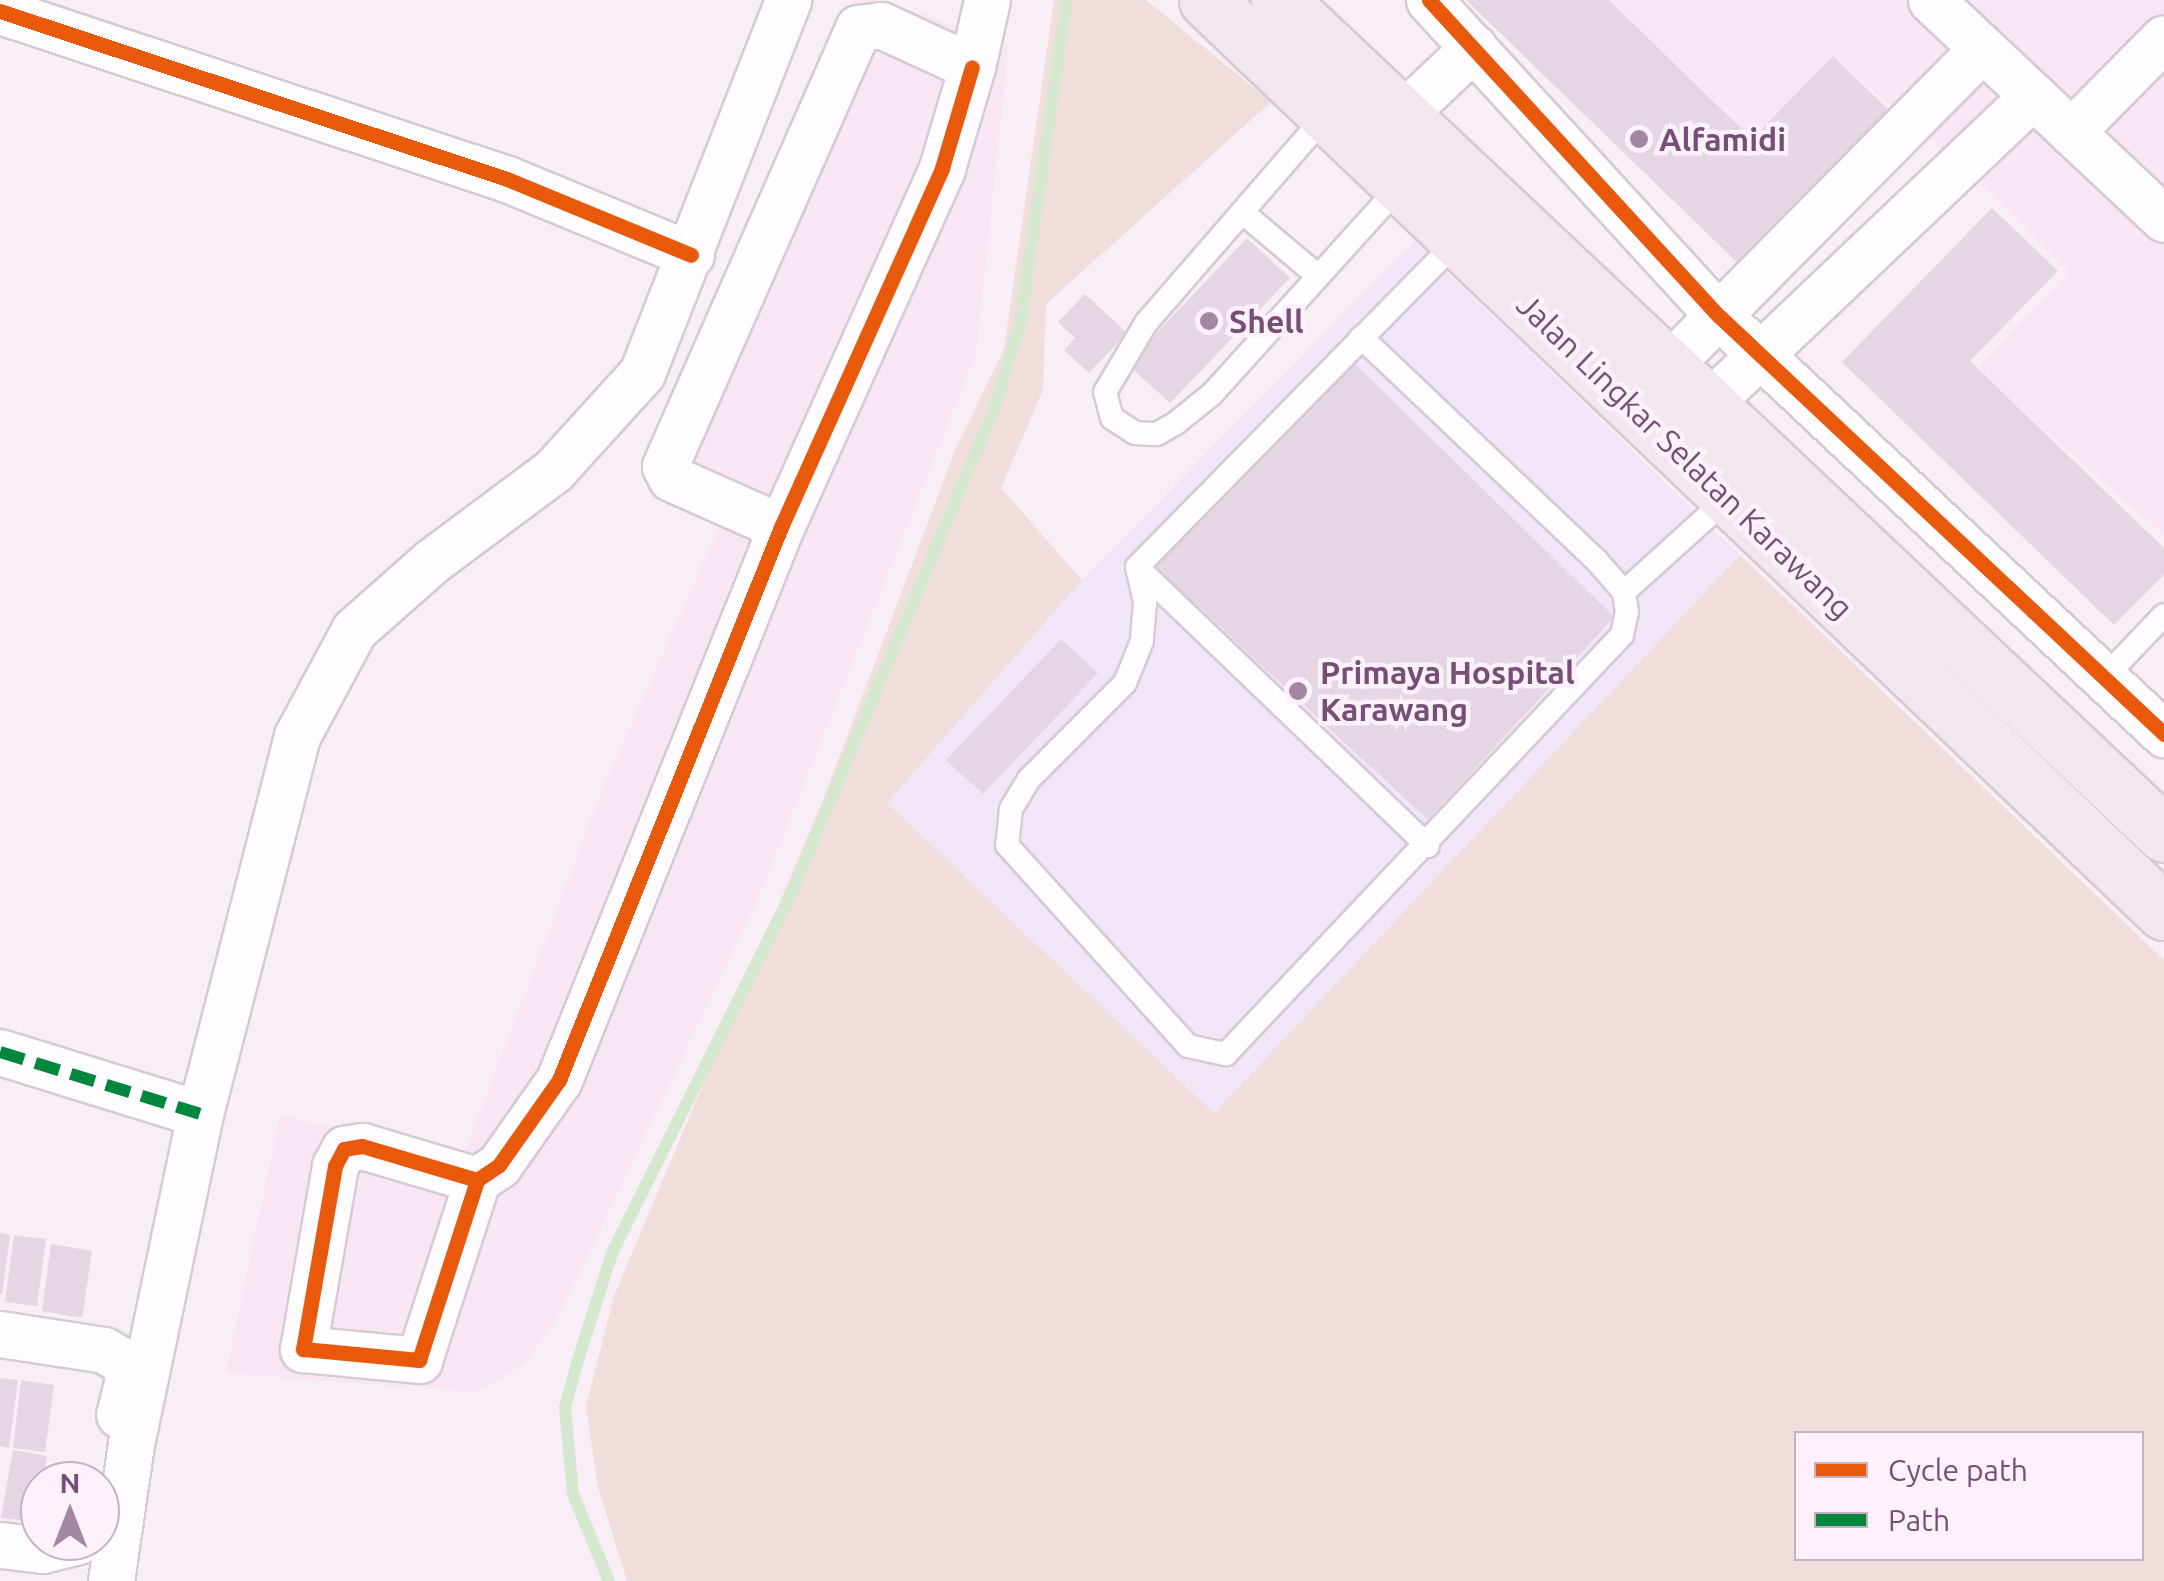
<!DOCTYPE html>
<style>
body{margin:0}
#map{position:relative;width:2164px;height:1581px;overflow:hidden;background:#f8eef5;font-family:Ubuntu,sans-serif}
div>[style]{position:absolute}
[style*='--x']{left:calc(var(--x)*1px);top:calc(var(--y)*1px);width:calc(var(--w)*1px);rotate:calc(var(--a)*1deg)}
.residential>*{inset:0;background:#f8e6f4}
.medical>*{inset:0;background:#f1e6f7}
.green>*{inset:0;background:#f0dedd}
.stream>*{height:12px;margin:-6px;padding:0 6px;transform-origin:6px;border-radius:6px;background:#d6e7d0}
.building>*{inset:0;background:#e4d6e3}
.roads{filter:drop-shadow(2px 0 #d6cad4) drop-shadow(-2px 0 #d6cad4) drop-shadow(0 2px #d6cad4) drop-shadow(0 -2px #d6cad4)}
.lane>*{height:22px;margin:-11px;padding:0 11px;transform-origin:11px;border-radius:11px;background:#fefcfe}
.street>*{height:45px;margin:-22.5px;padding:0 22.5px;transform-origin:22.5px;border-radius:22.5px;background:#fefcfe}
.primary>*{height:55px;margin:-27.5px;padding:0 27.5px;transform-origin:27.5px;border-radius:27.5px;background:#f2e7ef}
.quiet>*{height:12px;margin-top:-6px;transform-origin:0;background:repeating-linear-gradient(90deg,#00873e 0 25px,transparent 0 37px)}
.cycleway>*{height:15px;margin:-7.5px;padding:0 7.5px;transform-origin:7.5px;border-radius:7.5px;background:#e8590c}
.dots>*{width:28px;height:28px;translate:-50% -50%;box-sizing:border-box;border:5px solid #fef1fb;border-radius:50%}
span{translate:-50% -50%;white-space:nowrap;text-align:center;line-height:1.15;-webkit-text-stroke:9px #fef1fb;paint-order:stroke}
.poi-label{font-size:32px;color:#754f75;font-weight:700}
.left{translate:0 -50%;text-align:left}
.street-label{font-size:32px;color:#754f75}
.legend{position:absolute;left:1794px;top:1431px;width:350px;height:130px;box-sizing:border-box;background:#fef1fb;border:2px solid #c7b0c5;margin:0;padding:12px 18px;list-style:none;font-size:30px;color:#754f75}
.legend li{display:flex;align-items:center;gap:20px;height:50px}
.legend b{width:50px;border:2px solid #c7b0c5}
.north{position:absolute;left:20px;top:1461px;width:100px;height:100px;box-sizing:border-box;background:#fef1fb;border:2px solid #c7b0c5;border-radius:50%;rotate:0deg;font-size:28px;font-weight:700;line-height:40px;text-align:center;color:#754f75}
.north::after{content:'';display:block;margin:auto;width:35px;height:45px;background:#a387a2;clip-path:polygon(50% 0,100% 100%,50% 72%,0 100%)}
</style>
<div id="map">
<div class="residential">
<i style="clip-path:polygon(853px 0,881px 0,1009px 44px,976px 354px,758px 899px,559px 1316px,523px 1365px,476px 1392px,226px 1373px,280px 1116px,465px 1152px,603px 788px,722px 521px,650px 490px)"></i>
<i style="clip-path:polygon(1609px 0,2164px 0,2164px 535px,1976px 370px,2069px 272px,1962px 165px,1833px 57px,1752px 139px)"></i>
</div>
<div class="medical">
<i style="clip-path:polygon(1415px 241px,1740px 555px,1214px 1113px,886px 803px,1082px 580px)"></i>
</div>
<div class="green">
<i style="clip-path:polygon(evenodd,1054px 0,1146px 0,1271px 102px,1046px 304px,1043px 390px,1001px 488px,1082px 580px,887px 803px,1214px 1113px,1740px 555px,2164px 960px,2164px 1581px,627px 1581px,598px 1487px,586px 1407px,614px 1296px,825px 795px,956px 448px,1004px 349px,1054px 0,1796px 1434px,2142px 1434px,2142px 1558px,1796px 1558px,1796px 1434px)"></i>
</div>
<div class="stream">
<i style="--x:609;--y:1581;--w:94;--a:-112.5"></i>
<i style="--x:573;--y:1494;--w:87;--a:-95.3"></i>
<i style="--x:565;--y:1407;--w:52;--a:-74.4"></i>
<i style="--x:579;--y:1357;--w:109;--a:-72.4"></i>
<i style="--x:612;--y:1253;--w:406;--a:-63.5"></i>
<i style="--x:793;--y:890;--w:521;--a:-67.32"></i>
<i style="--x:994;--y:409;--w:88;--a:-72.8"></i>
<i style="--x:1020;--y:325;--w:328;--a:-81.8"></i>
</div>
<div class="building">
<i style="clip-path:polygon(1466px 0,1609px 0,1752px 139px,1833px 56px,1897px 118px,1746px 271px)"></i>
<i style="clip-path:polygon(1992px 208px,2058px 271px,1970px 361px,2164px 548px,2164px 575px,2114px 625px,1842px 362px)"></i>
<i style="clip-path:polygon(1247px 238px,1290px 278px,1170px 403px,1127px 364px)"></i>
<i style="clip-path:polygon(1085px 294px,1127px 333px,1089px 373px,1064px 350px,1075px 338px,1058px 322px)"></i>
<i style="clip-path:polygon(1354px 363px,1614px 617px,1428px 820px,1156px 567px)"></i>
<i style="clip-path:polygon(1061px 639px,1098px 673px,983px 794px,946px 760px)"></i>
<i style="clip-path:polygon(0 1233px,10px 1235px,2px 1294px,0 1294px)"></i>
<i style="clip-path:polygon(14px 1235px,46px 1239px,37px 1306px,5px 1302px)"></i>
<i style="clip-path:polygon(51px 1244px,92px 1251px,82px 1318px,42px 1311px)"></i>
<i style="clip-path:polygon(0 1378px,18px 1380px,9px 1448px,0 1446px)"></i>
<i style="clip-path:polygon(21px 1380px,54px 1385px,45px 1452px,13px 1448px)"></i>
<i style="clip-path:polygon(13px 1450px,47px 1456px,36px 1522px,1px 1518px)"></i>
</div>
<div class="roads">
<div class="lane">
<i style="--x:1327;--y:114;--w:276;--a:130.9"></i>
<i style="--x:1146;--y:323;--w:80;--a:120.7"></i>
<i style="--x:1105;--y:392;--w:27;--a:75"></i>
<i style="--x:1112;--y:418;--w:27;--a:33"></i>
<i style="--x:1135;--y:433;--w:22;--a:3"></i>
<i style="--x:1157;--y:434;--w:22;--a:-30"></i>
<i style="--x:1176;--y:423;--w:46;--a:-38.9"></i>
<i style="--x:1212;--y:394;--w:282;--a:-47.9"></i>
<i style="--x:1242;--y:212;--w:99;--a:40.1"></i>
<i style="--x:1137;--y:567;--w:37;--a:77"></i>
<i style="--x:1145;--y:603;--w:38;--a:95"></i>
<i style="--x:1142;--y:641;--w:45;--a:112"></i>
<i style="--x:1125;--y:683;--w:136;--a:135"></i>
<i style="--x:1029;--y:779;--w:35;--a:121"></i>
<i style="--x:1011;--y:809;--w:36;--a:96"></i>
<i style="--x:1007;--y:845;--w:270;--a:48"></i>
<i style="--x:1188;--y:1046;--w:39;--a:12"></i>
<i style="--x:1226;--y:1054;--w:577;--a:-46.62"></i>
<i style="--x:1622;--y:635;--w:24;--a:-78"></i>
<i style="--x:1627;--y:612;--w:20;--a:-99"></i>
<i style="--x:1624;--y:592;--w:41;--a:-131.1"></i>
<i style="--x:1597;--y:561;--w:325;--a:-136.5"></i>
<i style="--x:1624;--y:592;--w:140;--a:-42.1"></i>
<i style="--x:2103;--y:679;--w:88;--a:-46.4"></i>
<i style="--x:1428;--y:846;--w:403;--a:-136.2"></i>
<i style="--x:1137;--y:567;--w:458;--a:-45.5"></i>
</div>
<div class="street">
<i style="--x:1429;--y:0;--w:429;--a:47.5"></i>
<i style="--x:1719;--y:316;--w:611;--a:43.21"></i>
<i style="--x:1931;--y:0;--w:320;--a:43.2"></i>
<i style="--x:0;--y:11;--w:534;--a:18.33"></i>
<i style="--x:507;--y:179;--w:199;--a:22.4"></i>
<i style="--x:1401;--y:116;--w:100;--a:-43.4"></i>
<i style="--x:2071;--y:132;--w:132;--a:-45.3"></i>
<i style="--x:1667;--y:367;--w:448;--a:-45.3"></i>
<i style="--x:1706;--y:406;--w:451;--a:-43.5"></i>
<i style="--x:781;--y:527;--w:120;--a:-156"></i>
<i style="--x:671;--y:478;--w:13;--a:-117"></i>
<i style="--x:665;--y:466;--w:479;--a:-66.2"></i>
<i style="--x:858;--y:28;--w:23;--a:-7"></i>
<i style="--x:881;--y:25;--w:100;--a:24.8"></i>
<i style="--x:972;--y:67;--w:69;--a:-77.4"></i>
<i style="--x:0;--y:1052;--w:209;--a:17.2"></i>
<i style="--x:477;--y:1180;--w:120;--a:-163.5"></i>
<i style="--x:362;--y:1146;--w:18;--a:171"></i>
<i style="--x:344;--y:1149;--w:19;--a:118"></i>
<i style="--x:335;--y:1166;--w:186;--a:99.9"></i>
<i style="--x:303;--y:1349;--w:117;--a:5.4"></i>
<i style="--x:419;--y:1360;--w:189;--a:-72.1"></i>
<i style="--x:477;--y:1180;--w:27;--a:-34"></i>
<i style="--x:499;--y:1165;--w:104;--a:-54.8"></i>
<i style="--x:559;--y:1080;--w:596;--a:-68.13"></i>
<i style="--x:781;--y:527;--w:393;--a:-65.8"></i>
<i style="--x:942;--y:168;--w:105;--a:-73.5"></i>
<i style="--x:0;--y:1334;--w:105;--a:8.7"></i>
<i style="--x:104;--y:1350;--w:21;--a:31"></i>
<i style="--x:122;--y:1361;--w:16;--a:63"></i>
<i style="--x:129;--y:1375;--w:41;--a:104"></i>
<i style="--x:0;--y:1545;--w:43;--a:6.6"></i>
<i style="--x:43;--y:1550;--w:36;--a:-14"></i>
<i style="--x:111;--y:1581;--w:138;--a:-81.7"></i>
<i style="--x:131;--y:1444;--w:337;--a:-78.2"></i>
<i style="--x:200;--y:1114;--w:390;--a:-75.6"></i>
<i style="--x:297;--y:736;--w:120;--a:-61.7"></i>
<i style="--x:354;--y:630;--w:104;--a:-41.5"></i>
<i style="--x:432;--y:561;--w:152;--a:-36.7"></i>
<i style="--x:554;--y:470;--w:131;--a:-47.8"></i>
<i style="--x:642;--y:373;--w:401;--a:-68.6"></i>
</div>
<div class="primary">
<i style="--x:1207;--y:0;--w:1322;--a:43.62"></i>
<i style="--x:1279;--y:0;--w:1216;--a:43.3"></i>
</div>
</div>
<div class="quiet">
<i style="--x:0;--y:1052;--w:209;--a:17.2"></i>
</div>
<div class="cycleway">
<i style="--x:1429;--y:0;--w:429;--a:47.5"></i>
<i style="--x:1719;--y:316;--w:611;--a:43.21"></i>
<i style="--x:0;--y:11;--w:534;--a:18.33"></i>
<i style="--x:507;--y:179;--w:199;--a:22.4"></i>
<i style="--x:477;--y:1180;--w:120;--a:-163.5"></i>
<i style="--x:362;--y:1146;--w:18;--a:171"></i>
<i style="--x:344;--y:1149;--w:19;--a:118"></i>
<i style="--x:335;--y:1166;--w:186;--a:99.9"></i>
<i style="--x:303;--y:1349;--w:117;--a:5.4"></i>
<i style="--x:419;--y:1360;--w:189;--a:-72.1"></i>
<i style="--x:477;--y:1180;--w:27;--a:-34"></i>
<i style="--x:499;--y:1165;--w:104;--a:-54.8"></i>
<i style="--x:559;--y:1080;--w:596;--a:-68.13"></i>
<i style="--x:781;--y:527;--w:393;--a:-65.8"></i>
<i style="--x:942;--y:168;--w:105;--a:-73.5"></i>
</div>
<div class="dots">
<i style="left:1639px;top:139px;background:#a387a2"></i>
<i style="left:1209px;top:321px;background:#a387a2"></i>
<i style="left:1298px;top:691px;background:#a387a2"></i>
</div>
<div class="poi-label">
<span class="left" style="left:1659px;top:139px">Alfamidi</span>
<span class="left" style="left:1229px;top:321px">Shell</span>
<span class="left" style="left:1320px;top:691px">Primaya Hospital<br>Karawang</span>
</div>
<div class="street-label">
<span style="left:1685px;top:456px;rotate:44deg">Jalan Lingkar Selatan Karawang</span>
</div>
<ul class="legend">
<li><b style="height:12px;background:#e8590c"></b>Cycle path</li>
<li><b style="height:12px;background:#00873e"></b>Path</li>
</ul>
<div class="north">N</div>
</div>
